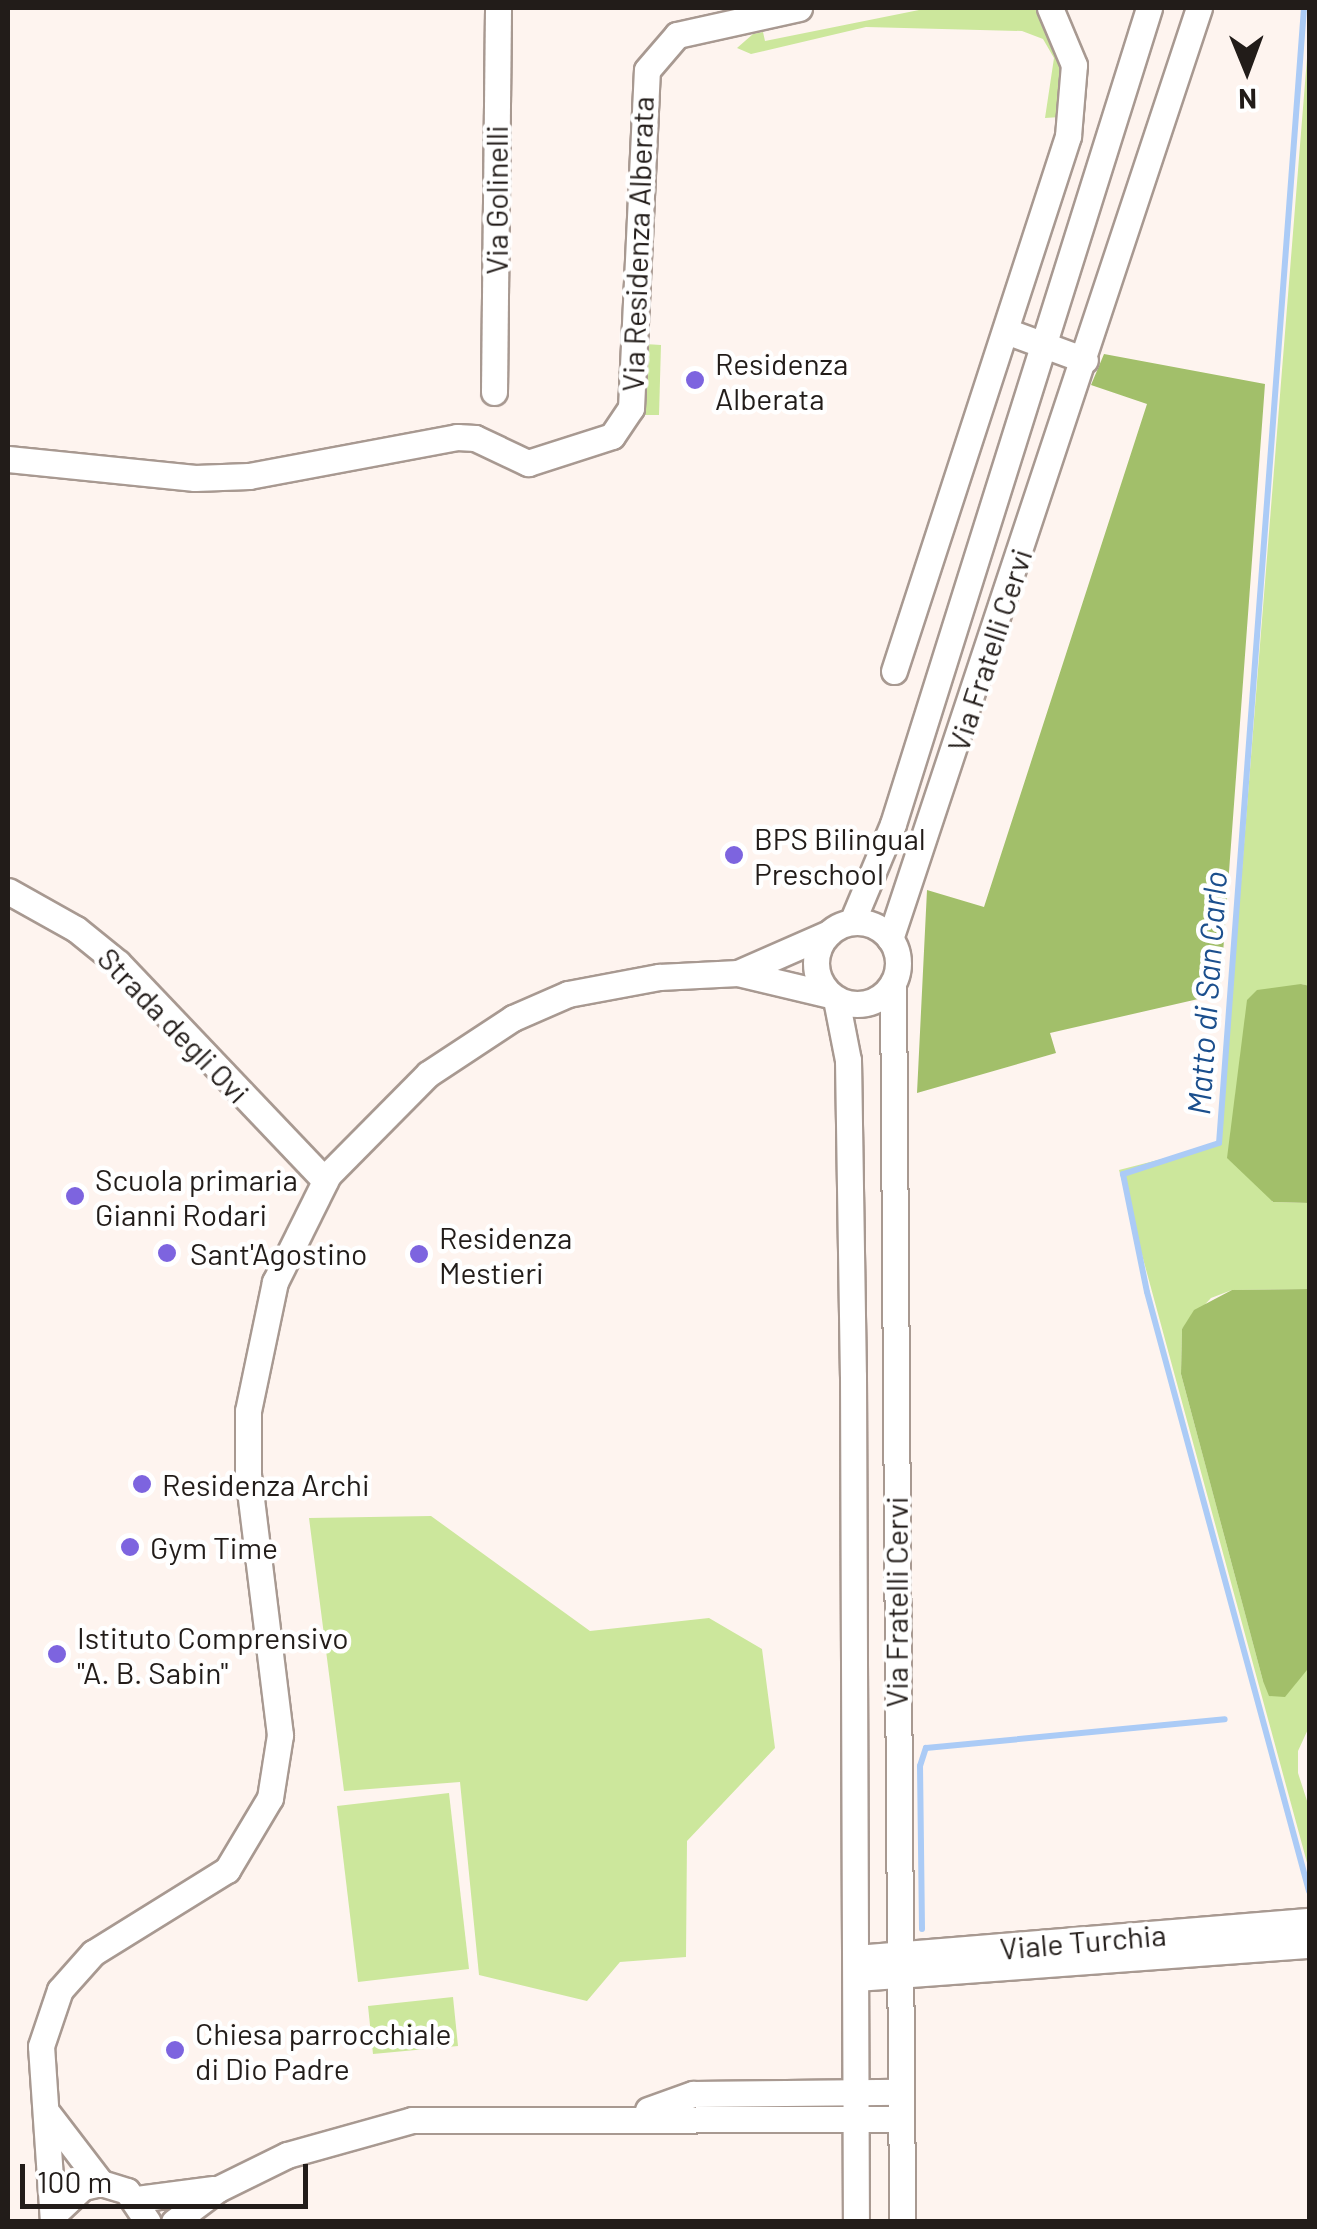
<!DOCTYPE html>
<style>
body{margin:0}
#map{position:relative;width:1317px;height:2229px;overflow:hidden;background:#fef4ef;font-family:Barlow,sans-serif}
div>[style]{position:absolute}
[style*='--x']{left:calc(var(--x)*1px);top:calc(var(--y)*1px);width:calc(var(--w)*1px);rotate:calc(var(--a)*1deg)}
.green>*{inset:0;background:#cce79c}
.forest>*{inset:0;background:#a2bf6a}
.stream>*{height:6px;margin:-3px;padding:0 3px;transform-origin:3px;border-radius:3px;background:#abcbf6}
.roads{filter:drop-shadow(2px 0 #a89991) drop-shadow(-2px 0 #a89991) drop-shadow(0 2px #a89991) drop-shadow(0 -2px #a89991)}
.minor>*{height:25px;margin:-12.5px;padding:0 12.5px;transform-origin:12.5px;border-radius:12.5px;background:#fff}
.minor>.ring{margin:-12.5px;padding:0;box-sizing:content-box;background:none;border:25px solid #fff;border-radius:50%}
.dots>*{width:28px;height:28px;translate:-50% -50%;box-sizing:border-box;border:5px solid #fff;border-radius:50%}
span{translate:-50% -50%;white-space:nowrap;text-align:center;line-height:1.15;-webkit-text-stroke:9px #fff;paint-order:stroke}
.street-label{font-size:30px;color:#221c19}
.poi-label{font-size:30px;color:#221c19}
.left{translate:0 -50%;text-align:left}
.water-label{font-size:32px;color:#1b4f8d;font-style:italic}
.frame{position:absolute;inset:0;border:10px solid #221c19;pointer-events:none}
.north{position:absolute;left:1197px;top:20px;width:100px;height:100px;-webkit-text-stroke:8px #fff;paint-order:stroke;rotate:179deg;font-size:28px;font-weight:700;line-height:40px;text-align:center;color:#221c19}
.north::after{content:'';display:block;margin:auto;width:35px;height:45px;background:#221c19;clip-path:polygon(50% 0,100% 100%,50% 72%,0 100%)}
.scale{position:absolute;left:20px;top:2164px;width:288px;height:45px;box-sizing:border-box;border:5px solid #221c19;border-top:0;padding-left:12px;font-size:30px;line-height:35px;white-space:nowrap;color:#221c19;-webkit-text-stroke:8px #fff;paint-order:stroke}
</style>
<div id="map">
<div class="green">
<i style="clip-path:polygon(929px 8px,1039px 8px,1065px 59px,1060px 117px,1045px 118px,1054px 58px,1043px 39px,1022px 31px,866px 27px,751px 54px,737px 48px,753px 34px,763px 32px,765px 41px)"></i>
<i style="clip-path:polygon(1309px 33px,1309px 986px,1301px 984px,1272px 1202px,1309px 1203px,1309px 1289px,1232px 1290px,1211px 1298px,1182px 1329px,1181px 1374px,1263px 1681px,1307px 1670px,1309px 1600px,1309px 1727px,1298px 1751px,1298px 1773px,1309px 1807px,1309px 1870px,1119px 1170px,1220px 1144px)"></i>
<i style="clip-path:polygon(645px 344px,661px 345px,659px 415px,643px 415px)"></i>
<i style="clip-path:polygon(431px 1516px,590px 1631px,709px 1618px,762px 1649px,775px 1748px,687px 1841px,686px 1957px,620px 1962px,587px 2001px,479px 1975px,460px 1782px,344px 1791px,309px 1518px)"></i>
<i style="clip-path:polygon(449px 1793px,469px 1969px,358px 1982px,337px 1806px)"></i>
<i style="clip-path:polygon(453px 1997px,458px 2046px,373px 2054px,368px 2006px)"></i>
</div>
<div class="forest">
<i style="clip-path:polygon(1104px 354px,1265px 384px,1220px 994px,1050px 1033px,1056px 1053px,917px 1093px,927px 890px,984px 907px,1147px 404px,1091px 385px)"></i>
<i style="clip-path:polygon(1301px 984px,1310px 986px,1309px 1203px,1273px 1202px,1227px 1158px,1247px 1000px,1257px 990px)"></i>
<i style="clip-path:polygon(1309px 1289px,1307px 1670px,1285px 1697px,1269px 1696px,1263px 1681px,1181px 1374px,1182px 1329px,1194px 1310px,1232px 1290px)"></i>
</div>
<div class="stream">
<i style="--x:1304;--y:8;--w:1138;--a:94.28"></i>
<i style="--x:1219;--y:1143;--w:101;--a:162.1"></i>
<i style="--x:1123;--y:1174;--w:120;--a:78.5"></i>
<i style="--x:1147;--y:1292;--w:621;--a:74.87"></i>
<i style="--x:922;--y:1929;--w:163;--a:-90.7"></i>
<i style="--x:920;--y:1766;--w:19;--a:-72"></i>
<i style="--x:926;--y:1748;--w:300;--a:-5.5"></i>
</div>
<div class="roads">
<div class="minor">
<i style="--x:1006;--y:331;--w:84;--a:20.2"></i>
<i style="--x:494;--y:392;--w:384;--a:-89.4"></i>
<i style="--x:8;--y:459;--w:188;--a:5.8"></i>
<i style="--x:195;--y:478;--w:54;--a:-2.1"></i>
<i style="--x:249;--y:476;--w:212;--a:-10.6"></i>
<i style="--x:457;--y:437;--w:18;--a:3"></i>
<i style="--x:475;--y:438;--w:59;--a:25.3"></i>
<i style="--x:528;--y:463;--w:88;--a:-17.8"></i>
<i style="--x:612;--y:436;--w:34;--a:-56"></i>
<i style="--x:631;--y:408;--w:338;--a:-87.3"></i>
<i style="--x:647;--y:70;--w:46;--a:-49.4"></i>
<i style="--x:677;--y:35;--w:125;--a:-12.5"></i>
<i style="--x:894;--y:671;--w:563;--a:-71.98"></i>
<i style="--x:1068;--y:136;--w:71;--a:-85.2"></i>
<i style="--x:1074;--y:65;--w:62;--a:-112.8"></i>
<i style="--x:8;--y:891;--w:78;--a:29.2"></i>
<i style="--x:76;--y:929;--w:54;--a:39"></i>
<i style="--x:118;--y:963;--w:300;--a:46.4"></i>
<i style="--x:852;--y:922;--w:106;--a:-67.3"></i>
<i style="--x:893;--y:824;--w:855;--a:-72.58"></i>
<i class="ring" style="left:816px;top:922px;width:57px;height:57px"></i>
<i style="--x:890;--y:939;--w:981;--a:-71.64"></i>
<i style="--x:738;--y:973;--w:99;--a:-23.7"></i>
<i style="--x:893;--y:983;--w:1239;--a:89.58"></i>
<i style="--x:836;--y:999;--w:62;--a:78.9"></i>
<i style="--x:848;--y:1060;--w:316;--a:89.1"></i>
<i style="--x:853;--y:1376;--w:846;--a:89.8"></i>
<i style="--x:856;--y:1958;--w:456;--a:-4.7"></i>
<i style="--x:856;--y:1978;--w:455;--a:-4.2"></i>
<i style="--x:648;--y:2110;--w:48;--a:-19.6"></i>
<i style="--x:693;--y:2094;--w:208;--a:-0.6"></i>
<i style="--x:49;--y:2115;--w:86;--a:52.6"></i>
<i style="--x:137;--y:2199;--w:77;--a:-7.5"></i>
<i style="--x:57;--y:2211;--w:35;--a:-43"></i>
<i style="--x:83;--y:2187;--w:18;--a:-13"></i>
<i style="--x:101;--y:2183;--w:27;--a:17"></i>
<i style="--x:127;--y:2191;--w:37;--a:56"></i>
<i style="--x:53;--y:2222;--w:176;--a:-93.9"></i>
<i style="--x:41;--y:2046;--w:59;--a:-71.3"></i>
<i style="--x:60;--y:1990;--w:50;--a:-48.3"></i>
<i style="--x:93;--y:1953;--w:158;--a:-31.8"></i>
<i style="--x:227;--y:1870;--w:84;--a:-59.2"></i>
<i style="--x:270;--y:1798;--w:64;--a:-81"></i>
<i style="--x:280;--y:1735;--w:261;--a:-97"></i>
<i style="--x:248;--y:1476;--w:65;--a:-90"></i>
<i style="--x:248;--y:1411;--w:132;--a:-78.2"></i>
<i style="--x:275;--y:1282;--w:119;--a:-63.6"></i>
<i style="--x:328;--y:1175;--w:142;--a:-45.3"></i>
<i style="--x:428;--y:1074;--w:102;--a:-33.4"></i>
<i style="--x:513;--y:1018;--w:60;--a:-23.6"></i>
<i style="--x:568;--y:994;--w:93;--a:-10.6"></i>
<i style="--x:659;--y:977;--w:79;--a:-2.9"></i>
<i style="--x:738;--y:973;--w:95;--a:13.4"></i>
<i style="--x:174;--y:2222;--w:55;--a:-36.9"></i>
<i style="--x:218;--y:2189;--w:77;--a:-26.2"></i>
<i style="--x:287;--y:2155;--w:130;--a:-15.6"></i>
<i style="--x:412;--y:2120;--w:488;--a:-0.1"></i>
</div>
</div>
<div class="dots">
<i style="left:695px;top:380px;background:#7d64df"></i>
<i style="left:734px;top:855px;background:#7d64df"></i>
<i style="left:75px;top:1196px;background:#7d64df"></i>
<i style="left:167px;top:1253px;background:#7d64df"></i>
<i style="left:419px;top:1254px;background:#7d64df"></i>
<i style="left:142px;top:1484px;background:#7d64df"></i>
<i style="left:130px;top:1547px;background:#7d64df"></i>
<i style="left:57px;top:1654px;background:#7d64df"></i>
<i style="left:175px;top:2050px;background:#7d64df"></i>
</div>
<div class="street-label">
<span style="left:496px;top:200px;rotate:-90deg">Via Golinelli</span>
<span style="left:637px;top:244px;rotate:-88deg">Via Residenza Alberata</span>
<span style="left:989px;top:650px;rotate:-72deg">Via Fratelli Cervi</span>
<span style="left:174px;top:1025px;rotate:46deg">Strada degli Ovi</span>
<span style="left:896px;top:1602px;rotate:-90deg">Via Fratelli Cervi</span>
<span style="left:1083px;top:1941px;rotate:-5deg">Viale Turchia</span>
</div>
<div class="poi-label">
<span class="left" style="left:715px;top:380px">Residenza<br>Alberata</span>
<span class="left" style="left:754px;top:855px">BPS Bilingual<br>Preschool</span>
<span class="left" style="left:95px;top:1196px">Scuola primaria<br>Gianni Rodari</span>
<span class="left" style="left:439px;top:1254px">Residenza<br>Mestieri</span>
<span class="left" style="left:190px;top:1253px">Sant'Agostino</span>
<span class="left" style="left:162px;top:1484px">Residenza Archi</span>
<span class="left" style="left:150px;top:1547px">Gym Time</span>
<span class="left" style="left:77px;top:1654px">Istituto Comprensivo<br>"A. B. Sabin"</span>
<span class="left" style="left:195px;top:2050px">Chiesa parrocchiale<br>di Dio Padre</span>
</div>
<div class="water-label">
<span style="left:1206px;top:993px;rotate:-86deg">Matto di San Carlo</span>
</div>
<div class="frame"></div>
<div class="north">N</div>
<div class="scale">100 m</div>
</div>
